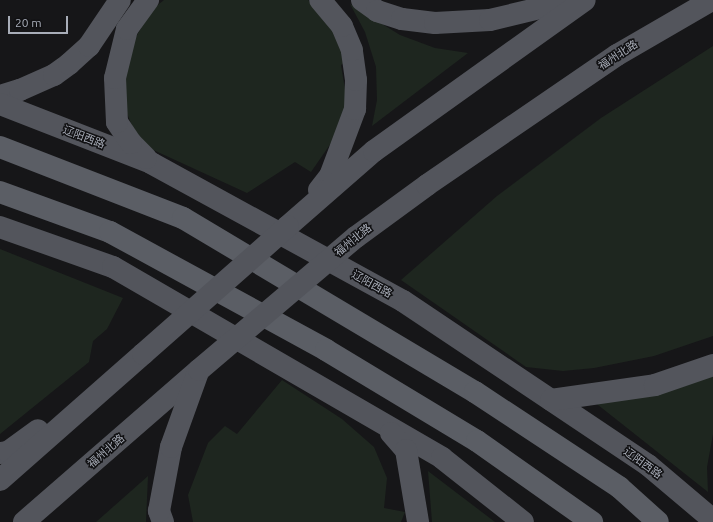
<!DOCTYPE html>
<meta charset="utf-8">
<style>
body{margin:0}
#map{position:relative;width:713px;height:522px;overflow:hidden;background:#161618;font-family:Ubuntu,"Noto Sans SC",sans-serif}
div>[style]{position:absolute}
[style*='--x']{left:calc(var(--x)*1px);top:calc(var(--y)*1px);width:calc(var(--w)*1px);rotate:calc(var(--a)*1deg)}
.green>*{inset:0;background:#1e261f}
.primary>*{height:22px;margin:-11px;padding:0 11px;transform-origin:11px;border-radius:11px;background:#53555c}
.trunk>*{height:22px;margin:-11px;padding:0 11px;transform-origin:11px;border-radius:11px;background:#5b5e65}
.primary-bridge>*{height:22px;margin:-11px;padding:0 11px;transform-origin:11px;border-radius:11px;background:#53555c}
span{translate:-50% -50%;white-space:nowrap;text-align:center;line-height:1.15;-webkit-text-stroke:3px #111113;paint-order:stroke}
.street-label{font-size:11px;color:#a8adb8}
.scale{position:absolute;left:8px;top:16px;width:60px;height:18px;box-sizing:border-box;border:2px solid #a8adb8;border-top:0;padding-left:5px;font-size:12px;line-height:14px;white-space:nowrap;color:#a8adb8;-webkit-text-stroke:3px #111113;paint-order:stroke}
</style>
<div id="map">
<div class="green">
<i style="clip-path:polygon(164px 0,308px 0,316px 6px,337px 33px,347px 61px,341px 65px,347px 101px,338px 133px,311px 172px,295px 162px,247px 193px,149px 148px,135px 133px,126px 111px,124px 73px,135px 38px,154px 8px)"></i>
<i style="clip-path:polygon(350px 4px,400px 35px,435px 48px,468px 53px,372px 126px,377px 100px,376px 67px,365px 32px)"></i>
<i style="clip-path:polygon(713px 46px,713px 336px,654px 356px,594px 368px,563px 371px,526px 367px,401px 280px,497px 196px,601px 118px)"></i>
<i style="clip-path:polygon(0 249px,123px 298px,107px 329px,93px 341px,89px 362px,0 434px)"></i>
<i style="clip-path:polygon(713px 373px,713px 434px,707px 467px,708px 492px,593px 401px)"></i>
<i style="clip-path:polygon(282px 380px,342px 419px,374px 447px,387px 478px,384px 508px,405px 512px,401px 522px,193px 522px,188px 495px,208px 443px,225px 426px,237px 434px)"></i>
<i style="clip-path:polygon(428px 471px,495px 522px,432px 522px)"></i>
<i style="clip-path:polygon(148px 476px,146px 522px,96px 522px)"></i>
</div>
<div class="primary">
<i style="--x:362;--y:0;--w:19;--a:36"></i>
<i style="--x:377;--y:11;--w:26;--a:18"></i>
<i style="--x:402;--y:19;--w:33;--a:7"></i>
<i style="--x:435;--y:23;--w:55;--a:-3.1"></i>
<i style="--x:490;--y:20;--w:85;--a:-13.5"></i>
<i style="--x:0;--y:96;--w:21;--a:-17"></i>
<i style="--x:20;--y:90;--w:37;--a:-24"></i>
<i style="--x:54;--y:75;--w:19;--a:-36"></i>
<i style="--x:69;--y:64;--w:27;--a:-42"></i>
<i style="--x:89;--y:46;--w:55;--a:-56"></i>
<i style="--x:0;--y:104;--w:162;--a:21.3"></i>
<i style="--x:151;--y:163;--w:287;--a:28.7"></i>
<i style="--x:403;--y:301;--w:295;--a:33.8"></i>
<i style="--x:648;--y:465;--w:85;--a:40.2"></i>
<i style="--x:146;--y:158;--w:21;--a:-135"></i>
<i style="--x:131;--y:143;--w:25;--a:-124"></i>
<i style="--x:117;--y:122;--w:44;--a:-92.6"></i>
<i style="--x:115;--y:78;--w:50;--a:-76.2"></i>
<i style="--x:127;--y:29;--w:36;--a:-54"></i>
<i style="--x:319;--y:190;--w:18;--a:-52"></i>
<i style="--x:330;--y:176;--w:72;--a:-69.5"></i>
<i style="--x:355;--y:109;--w:29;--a:-88"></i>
<i style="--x:356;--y:80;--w:30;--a:-98"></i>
<i style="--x:352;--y:50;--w:26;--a:-113"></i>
<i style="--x:342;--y:26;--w:34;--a:-130"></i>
<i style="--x:288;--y:226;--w:114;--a:-41.1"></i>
<i style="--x:374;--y:151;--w:259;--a:-35.6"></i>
<i style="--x:0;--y:227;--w:120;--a:19.5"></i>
<i style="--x:113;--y:267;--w:380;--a:30.1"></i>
<i style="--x:442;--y:458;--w:103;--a:38.3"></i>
<i style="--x:356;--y:237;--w:88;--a:-36.2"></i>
<i style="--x:427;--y:185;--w:230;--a:-34.4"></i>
<i style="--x:617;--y:55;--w:110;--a:-30.1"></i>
<i style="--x:551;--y:400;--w:105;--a:-8.2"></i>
<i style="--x:655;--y:385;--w:61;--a:-19"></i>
<i style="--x:391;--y:433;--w:23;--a:49"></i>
<i style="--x:406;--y:450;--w:73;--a:80.5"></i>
<i style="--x:0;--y:453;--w:8;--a:-7"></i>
<i style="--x:8;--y:452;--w:37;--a:-36"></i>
<i style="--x:0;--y:480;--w:191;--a:-41.4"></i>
<i style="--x:24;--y:522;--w:232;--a:-41"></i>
<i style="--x:163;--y:522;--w:12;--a:-110"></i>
<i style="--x:159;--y:511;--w:65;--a:-79.4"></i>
<i style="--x:171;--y:447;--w:80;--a:-70.2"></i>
</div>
<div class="trunk">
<i style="--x:0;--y:147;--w:196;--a:21.2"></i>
<i style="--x:183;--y:218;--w:340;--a:30.8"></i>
<i style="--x:475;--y:392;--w:173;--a:33.4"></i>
<i style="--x:619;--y:487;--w:52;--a:41.9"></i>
<i style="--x:0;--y:192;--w:117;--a:20"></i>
<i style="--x:110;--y:232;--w:246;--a:28.6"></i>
<i style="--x:326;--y:350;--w:176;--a:31.1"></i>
<i style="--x:477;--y:441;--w:141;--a:35.2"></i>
</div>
<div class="primary-bridge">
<i style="--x:143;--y:354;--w:193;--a:-41.4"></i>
<i style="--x:199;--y:370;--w:206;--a:-40.3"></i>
</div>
<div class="street-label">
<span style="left:618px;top:55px;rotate:-33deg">福州北路</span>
<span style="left:84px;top:137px;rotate:21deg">辽阳西路</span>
<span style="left:353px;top:240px;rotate:-39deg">福州北路</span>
<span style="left:372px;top:284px;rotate:29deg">辽阳西路</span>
<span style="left:106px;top:451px;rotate:-41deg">福州北路</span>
<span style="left:643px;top:463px;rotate:36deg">辽阳西路</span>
</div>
<div class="scale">20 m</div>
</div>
